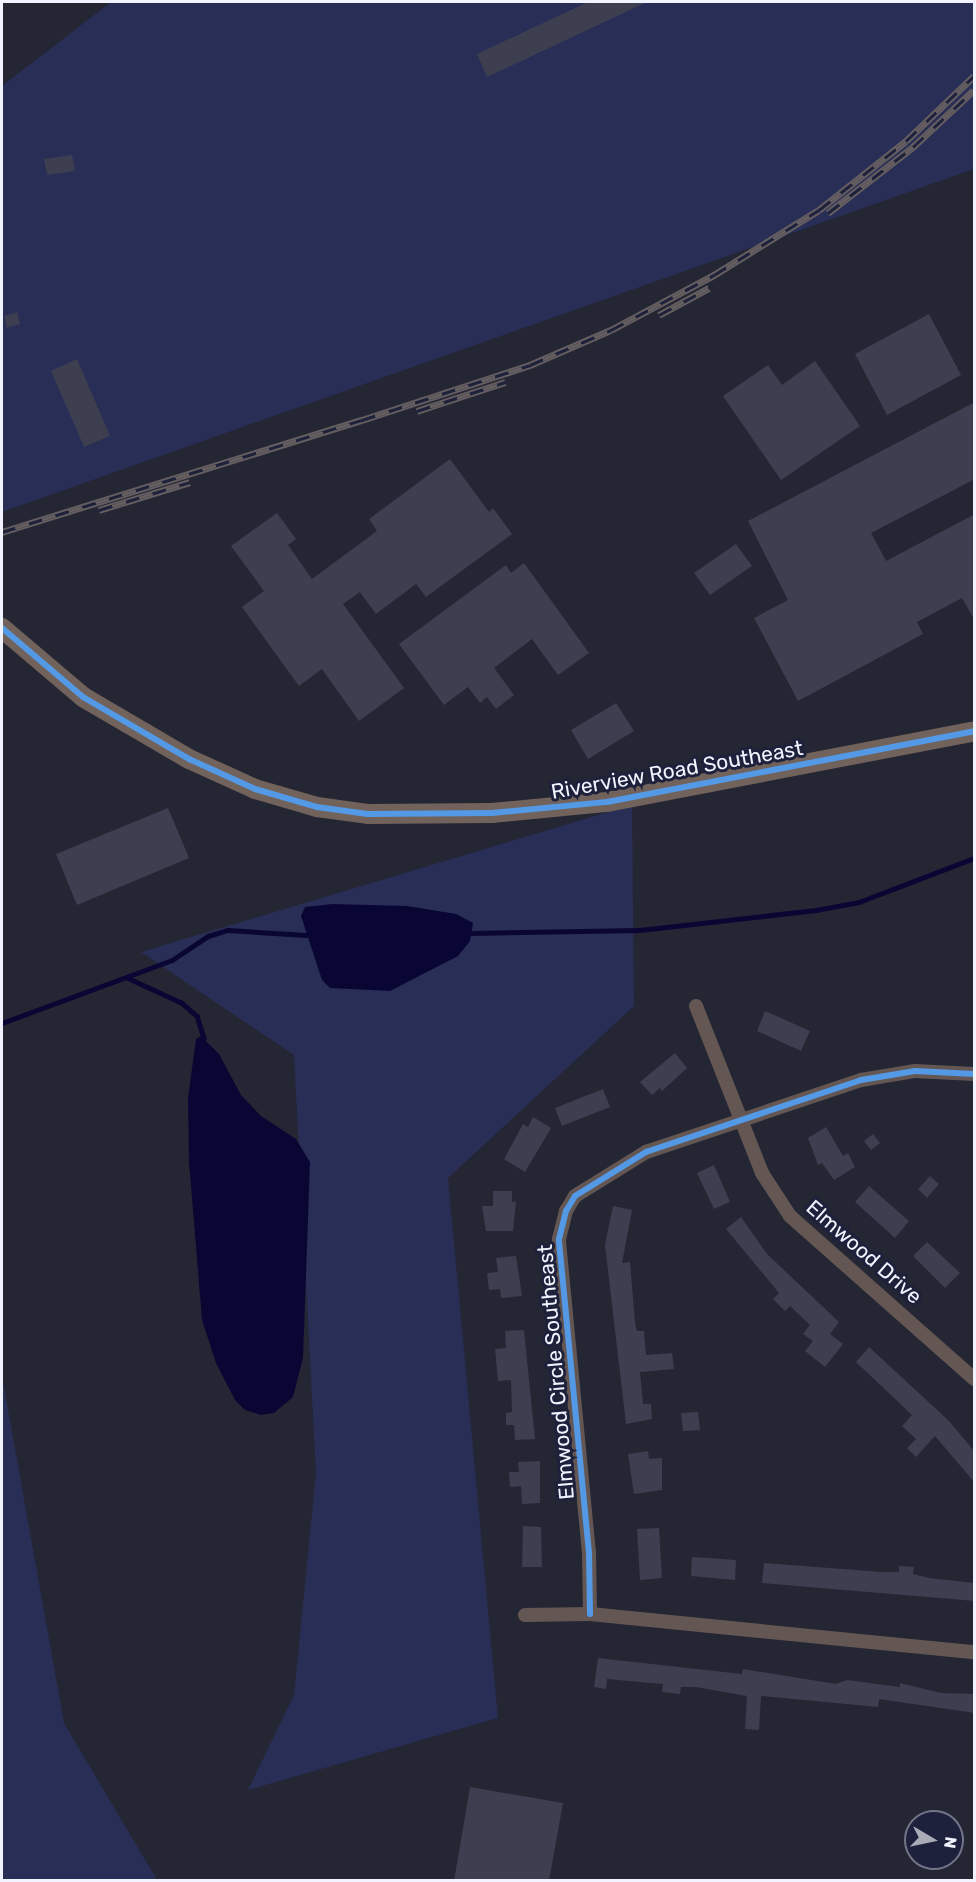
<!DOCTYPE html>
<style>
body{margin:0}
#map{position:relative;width:976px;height:1882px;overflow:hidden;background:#242634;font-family:Rubik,sans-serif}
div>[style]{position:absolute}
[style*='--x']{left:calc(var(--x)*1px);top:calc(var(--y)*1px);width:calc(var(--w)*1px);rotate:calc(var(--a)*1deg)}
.green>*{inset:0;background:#282e56}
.water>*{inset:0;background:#0a0634}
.stream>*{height:4.5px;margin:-2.25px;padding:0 2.25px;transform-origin:2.25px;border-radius:2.25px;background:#0a0634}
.building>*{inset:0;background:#3d3f51}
.street>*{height:14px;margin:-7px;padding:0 7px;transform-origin:7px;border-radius:7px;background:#645753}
.secondary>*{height:20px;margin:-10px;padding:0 10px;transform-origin:10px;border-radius:10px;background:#72625c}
.rail>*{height:7px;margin-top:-3.5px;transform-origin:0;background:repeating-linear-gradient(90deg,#1d213b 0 14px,#655e61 0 28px);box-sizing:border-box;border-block:2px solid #655e61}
.cycleway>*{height:6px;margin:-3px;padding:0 3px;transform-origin:3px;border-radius:3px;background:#5399e6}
span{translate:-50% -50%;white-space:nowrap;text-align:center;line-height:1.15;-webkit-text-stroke:6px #1d213b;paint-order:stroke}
.street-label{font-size:21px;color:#f1f3fe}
.frame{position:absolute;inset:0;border:3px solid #f1f3fe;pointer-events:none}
.north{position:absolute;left:904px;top:1810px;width:60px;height:60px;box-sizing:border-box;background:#1d213b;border:2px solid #727589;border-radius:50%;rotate:99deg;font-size:16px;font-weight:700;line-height:24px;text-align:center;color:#f1f3fe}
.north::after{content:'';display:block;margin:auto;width:21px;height:27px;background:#a9abb7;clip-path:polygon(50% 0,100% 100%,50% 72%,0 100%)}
</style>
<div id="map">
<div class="green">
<i style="clip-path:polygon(111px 2px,974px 2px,974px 169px,2px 512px,2px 86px)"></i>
<i style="clip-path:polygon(632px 805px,634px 1006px,448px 1178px,498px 1718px,248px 1790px,294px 1695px,316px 1473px,294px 1055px,141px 952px)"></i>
<i style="clip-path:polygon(2px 1376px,64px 1723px,157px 1880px,2px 1880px)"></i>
</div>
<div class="water">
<i style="clip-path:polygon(332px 904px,407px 906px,456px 914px,473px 923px,470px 941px,458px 956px,390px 991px,330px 988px,322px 980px,301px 916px,305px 907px)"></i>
<i style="clip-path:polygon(201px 1036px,219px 1054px,241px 1095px,261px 1116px,296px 1139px,310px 1162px,303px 1358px,293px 1397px,274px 1413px,261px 1415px,245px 1410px,235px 1400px,216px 1363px,202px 1320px,189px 1162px,188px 1098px,196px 1039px)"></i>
</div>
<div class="stream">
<i style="--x:471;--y:933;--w:169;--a:-1"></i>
<i style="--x:640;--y:930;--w:177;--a:-6.5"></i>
<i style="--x:816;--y:910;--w:44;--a:-10.5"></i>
<i style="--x:859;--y:902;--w:123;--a:-20.9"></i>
<i style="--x:128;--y:978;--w:60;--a:24.8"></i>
<i style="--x:182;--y:1003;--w:20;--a:41"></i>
<i style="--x:197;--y:1016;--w:23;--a:72"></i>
<i style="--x:2;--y:1023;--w:181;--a:-20.3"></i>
<i style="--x:172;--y:960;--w:43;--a:-33.7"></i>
<i style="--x:208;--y:936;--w:21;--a:-17"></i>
<i style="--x:228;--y:930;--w:78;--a:3.7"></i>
</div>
<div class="building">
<i style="clip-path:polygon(588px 2px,647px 2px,487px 77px,477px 54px)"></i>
<i style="clip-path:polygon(72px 155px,75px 171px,47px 175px,44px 159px)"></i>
<i style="clip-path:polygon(17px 312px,20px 324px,7px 328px,4px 316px)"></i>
<i style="clip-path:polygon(929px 314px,961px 375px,887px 415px,855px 354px)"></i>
<i style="clip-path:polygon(77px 359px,110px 436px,84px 447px,51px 371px)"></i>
<i style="clip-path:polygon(815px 361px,860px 426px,781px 480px,723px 396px,768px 365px,782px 385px)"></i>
<i style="clip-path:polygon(975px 402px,975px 479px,871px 533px,886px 561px,975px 514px,975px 621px,962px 598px,917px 622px,923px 634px,798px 701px,754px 618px,788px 600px,748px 521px)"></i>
<i style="clip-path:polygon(450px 459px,489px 512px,493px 508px,512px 534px,426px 597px,416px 584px,376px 614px,360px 592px,343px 604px,404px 688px,359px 721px,322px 669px,299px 686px,242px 607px,264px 591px,231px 546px,277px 513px,296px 539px,288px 545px,312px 579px,377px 531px,369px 519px)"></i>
<i style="clip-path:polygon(736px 544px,752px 566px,710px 595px,694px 573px)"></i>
<i style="clip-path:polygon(524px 563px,589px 653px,558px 675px,532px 639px,494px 668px,514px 695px,496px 709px,487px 697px,480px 703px,468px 687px,444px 705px,399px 644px,506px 565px,511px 573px)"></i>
<i style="clip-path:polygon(616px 703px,634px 731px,588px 759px,571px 730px)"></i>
<i style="clip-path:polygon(168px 808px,189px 858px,77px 905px,56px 854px)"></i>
<i style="clip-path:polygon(765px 1011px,810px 1031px,801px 1051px,757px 1031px)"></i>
<i style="clip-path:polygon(675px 1053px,687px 1068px,662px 1091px,660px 1088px,652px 1095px,640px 1082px)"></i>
<i style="clip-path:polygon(603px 1089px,610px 1107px,562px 1126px,555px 1108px)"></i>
<i style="clip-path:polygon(533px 1117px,551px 1128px,525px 1172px,504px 1159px,523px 1124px,528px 1127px)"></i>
<i style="clip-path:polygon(826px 1127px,843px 1156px,848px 1153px,855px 1167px,834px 1180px,822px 1163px,818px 1165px,808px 1138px)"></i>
<i style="clip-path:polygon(873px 1134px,880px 1143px,871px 1150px,864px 1141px)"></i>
<i style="clip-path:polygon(714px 1165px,730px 1202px,714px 1209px,697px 1173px)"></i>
<i style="clip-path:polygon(930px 1176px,939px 1184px,927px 1198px,918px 1189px)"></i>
<i style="clip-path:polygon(869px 1186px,909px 1221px,895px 1238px,855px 1202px)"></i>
<i style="clip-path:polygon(493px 1191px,512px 1191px,512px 1202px,516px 1202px,513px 1231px,486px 1231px,482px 1206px,493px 1206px)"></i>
<i style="clip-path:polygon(613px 1206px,632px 1210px,622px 1263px,630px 1262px,635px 1323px,637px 1331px,644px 1331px,646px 1355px,672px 1353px,674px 1369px,640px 1372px,643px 1404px,651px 1404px,652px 1419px,626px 1424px,605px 1245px)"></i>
<i style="clip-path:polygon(741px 1217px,767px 1254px,839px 1322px,830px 1334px,843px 1344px,825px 1367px,805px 1351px,813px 1341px,803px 1334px,810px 1325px,790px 1306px,785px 1311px,773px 1299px,779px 1293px,726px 1229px)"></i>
<i style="clip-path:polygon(927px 1242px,960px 1273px,945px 1288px,913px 1256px)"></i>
<i style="clip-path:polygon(516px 1256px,522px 1296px,501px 1298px,500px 1289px,489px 1290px,487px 1273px,498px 1272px,496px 1258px)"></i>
<i style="clip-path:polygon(524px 1330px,535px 1439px,515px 1440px,514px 1425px,506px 1425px,506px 1413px,512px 1412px,511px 1380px,498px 1381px,495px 1349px,506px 1348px,505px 1331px)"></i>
<i style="clip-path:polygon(869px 1347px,948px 1420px,975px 1452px,975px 1483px,935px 1436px,916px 1457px,907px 1448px,916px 1439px,902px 1426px,912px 1415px,856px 1362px)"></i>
<i style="clip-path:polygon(698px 1412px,700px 1430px,683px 1431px,681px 1413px)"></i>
<i style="clip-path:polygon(648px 1451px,649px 1459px,662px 1458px,662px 1490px,634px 1494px,628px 1454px)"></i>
<i style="clip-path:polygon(540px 1461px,540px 1503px,522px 1504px,521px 1486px,510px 1487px,509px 1472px,519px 1472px,518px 1462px)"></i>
<i style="clip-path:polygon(523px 1526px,541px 1527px,542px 1567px,522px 1567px)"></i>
<i style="clip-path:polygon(659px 1528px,662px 1578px,640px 1580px,637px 1529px)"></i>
<i style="clip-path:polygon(692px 1557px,736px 1560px,735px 1580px,691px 1576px)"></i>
<i style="clip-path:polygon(764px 1563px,882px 1572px,899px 1572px,899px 1566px,914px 1567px,913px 1574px,929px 1578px,975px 1583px,975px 1601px,762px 1583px)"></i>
<i style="clip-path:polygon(598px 1658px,742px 1674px,743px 1669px,836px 1684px,847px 1680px,900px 1687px,900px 1683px,941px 1693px,975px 1694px,975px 1713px,879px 1699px,878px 1707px,761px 1696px,759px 1730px,745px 1729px,747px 1696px,696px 1687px,681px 1687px,680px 1694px,662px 1692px,663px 1684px,607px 1679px,606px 1689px,594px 1687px)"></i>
<i style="clip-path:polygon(470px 1787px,563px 1803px,549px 1881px,454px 1881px)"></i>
</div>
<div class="street">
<i style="--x:696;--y:1006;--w:180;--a:68.4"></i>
<i style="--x:762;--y:1173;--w:51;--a:56.9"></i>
<i style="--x:790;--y:1216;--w:246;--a:41.5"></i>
<i style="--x:590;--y:1614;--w:61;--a:-90.9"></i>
<i style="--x:589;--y:1553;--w:315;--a:-95.5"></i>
<i style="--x:559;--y:1239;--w:29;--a:-76"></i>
<i style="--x:566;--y:1211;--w:17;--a:-59"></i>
<i style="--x:575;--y:1196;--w:84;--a:-31.8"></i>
<i style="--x:646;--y:1152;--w:227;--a:-18.5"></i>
<i style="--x:861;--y:1080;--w:55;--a:-9.5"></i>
<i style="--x:915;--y:1071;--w:59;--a:2.9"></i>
<i style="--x:525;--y:1615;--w:65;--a:-0.9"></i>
<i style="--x:590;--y:1614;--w:386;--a:5.7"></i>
</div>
<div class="secondary">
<i style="--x:2;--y:628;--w:106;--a:40.4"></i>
<i style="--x:83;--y:697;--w:123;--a:30.3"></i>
<i style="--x:189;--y:759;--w:72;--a:24.4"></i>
<i style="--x:255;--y:789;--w:65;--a:16.2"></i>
<i style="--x:317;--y:807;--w:51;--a:7.8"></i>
<i style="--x:368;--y:814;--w:124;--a:-0.5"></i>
<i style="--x:492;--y:813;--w:116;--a:-5.5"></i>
<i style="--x:607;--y:802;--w:374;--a:-10.9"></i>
</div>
<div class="rail">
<i style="--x:828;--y:213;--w:108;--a:-37.8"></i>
<i style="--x:913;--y:147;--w:83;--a:-43.1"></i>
<i style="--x:659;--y:315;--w:57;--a:-28.4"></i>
<i style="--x:417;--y:411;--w:93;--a:-18.2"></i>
<i style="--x:99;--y:510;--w:95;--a:-17.1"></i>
<i style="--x:2;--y:532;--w:377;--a:-17.3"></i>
<i style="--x:362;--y:420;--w:177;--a:-18.1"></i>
<i style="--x:530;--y:365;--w:88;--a:-23.4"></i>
<i style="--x:611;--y:330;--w:117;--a:-28.1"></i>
<i style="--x:714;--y:275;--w:123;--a:-31.8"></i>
<i style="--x:819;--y:210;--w:111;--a:-38.4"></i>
<i style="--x:906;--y:141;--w:94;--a:-43.7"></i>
</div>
<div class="cycleway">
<i style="--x:2;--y:628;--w:106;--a:40.4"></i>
<i style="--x:83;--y:697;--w:123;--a:30.3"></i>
<i style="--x:189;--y:759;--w:72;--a:24.4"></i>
<i style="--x:255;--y:789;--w:65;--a:16.2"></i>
<i style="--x:317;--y:807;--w:51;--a:7.8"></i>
<i style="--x:368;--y:814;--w:124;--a:-0.5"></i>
<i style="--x:492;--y:813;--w:116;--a:-5.5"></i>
<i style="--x:607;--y:802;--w:374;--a:-10.9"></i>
<i style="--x:590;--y:1614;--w:61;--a:-90.9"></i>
<i style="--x:589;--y:1553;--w:315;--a:-95.5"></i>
<i style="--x:559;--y:1239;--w:29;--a:-76"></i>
<i style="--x:566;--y:1211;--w:17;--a:-59"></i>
<i style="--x:575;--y:1196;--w:84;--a:-31.8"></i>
<i style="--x:646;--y:1152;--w:227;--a:-18.5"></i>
<i style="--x:861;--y:1080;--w:55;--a:-9.5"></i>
<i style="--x:915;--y:1071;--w:59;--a:2.9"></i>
</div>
<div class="street-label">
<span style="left:677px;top:770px;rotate:-10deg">Riverview Road Southeast</span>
<span style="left:864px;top:1252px;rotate:41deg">Elmwood Drive</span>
<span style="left:556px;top:1372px;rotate:-95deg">Elmwood Circle Southeast</span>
</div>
<div class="frame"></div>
<div class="north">N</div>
</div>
